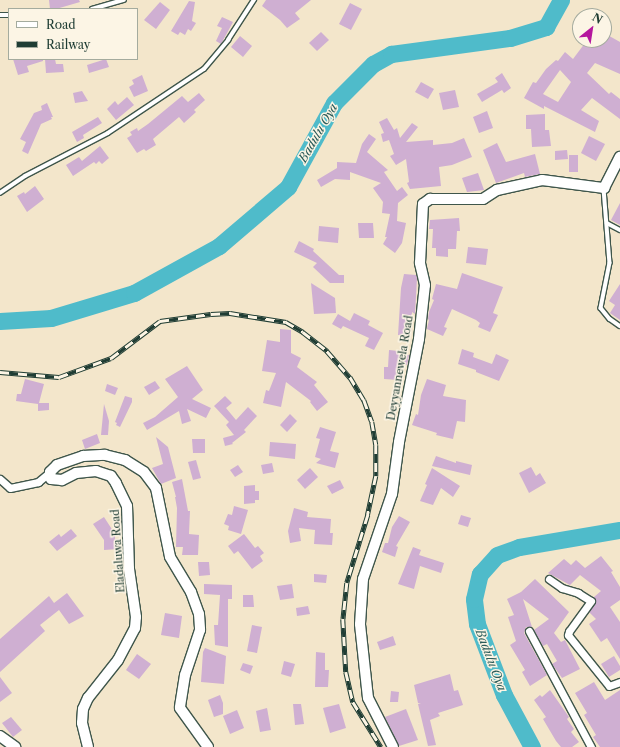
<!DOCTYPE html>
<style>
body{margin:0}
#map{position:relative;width:620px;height:747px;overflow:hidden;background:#f3e6cb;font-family:"Libre Caslon Text",serif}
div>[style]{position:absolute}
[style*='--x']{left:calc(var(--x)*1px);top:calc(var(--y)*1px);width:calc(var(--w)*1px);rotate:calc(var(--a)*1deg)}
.river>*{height:17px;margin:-8.5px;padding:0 8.5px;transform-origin:8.5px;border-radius:8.5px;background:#4fbbca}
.building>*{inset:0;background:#cfafd2}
.roads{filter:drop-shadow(1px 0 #3f564b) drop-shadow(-1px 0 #3f564b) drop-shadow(0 1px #3f564b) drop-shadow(0 -1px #3f564b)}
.lane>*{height:3.5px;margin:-1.75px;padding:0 1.75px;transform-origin:1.75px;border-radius:1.75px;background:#fff}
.street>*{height:7px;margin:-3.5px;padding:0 3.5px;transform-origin:3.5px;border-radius:3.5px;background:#fff}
.secondary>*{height:10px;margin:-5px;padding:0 5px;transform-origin:5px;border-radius:5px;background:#fff}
.rail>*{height:4.5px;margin-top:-2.25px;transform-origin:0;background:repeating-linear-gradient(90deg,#fcf5e5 0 9px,#1f3d34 0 18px);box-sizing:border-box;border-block:1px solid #1f3d34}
span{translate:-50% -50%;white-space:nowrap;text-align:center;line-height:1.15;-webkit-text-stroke:3px #fcf5e5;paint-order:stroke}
.street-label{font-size:11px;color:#1f3d34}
.water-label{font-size:12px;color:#2b5c5a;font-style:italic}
.legend{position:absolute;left:8px;top:8px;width:130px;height:52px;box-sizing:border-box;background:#fcf5e5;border:1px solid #a4ab9e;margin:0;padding:5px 7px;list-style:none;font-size:12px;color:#1f3d34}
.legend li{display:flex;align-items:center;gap:8px;height:20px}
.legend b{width:20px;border:1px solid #a4ab9e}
.north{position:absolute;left:572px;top:8px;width:40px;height:40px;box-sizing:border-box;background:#fcf5e5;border:1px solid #a4ab9e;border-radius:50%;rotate:30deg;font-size:11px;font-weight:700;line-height:16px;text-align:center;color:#1f3d34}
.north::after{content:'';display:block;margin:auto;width:14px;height:18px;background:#b5179e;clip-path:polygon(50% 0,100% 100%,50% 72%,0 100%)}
</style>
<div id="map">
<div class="river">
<i style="--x:0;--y:321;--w:51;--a:-3.4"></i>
<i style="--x:51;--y:318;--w:87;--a:-16.8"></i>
<i style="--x:134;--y:293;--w:97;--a:-28.9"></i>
<i style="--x:219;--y:246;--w:91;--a:-40.5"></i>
<i style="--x:288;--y:187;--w:96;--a:-61.3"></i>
<i style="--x:334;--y:103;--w:55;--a:-45"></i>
<i style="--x:373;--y:64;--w:21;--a:-29"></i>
<i style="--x:391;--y:54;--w:120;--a:-7.7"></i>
<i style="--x:510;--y:38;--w:38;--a:-17"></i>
<i style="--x:546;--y:27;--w:31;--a:-61"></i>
<i style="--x:532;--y:747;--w:59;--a:-118.3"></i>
<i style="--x:504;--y:695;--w:76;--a:-110.8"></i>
<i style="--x:477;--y:624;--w:25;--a:-97"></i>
<i style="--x:474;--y:599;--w:26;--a:-77"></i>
<i style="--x:480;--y:574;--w:25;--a:-48"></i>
<i style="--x:497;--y:555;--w:23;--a:-20"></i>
<i style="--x:519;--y:547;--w:102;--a:-9.6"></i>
</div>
<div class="building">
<i style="clip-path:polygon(49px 0,79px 0,80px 2px,56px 9px,50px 9px)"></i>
<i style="clip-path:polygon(266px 0,311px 0,295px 13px,300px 19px,287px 28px,280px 20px,262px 6px)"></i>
<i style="clip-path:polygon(189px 1px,195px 2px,192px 21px,196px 23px,191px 31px,188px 29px,185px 35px,180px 32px,178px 35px,171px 31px)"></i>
<i style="clip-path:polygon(160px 2px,170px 10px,156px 29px,144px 20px)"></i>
<i style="clip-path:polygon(350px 3px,362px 9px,351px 30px,339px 24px)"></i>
<i style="clip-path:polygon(222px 17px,233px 22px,221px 44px,216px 41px,222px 28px,217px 26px)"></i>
<i style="clip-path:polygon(321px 32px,329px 40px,317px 51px,309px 43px)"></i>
<i style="clip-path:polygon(evenodd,604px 33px,620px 42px,620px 74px,595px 63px,587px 73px,609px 94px,611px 92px,620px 99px,620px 119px,592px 98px,581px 110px,599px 121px,595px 132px,544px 106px,544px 109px,524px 98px,533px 82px,536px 83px,546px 69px,556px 60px,558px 61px,565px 52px,573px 59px,585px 43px,592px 48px,596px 40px,604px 40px,604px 33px,560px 70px,571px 82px,558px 102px,543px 94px,560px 70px)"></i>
<i style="clip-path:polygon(240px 36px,252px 46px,243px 57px,231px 47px)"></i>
<i style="clip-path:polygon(13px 59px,43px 59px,43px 61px,27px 66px,29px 72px,18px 75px)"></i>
<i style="clip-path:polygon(45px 59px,55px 59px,56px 64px,63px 64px,64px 72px,46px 73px)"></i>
<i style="clip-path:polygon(106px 59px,109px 67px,89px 73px,87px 65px)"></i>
<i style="clip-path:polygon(502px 73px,511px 88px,504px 93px,502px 90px,482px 102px,477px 94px,498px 82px,495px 78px)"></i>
<i style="clip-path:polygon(142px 75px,148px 91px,134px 97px,129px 87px,134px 84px,132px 80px)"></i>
<i style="clip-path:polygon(421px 82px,434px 89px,428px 99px,415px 92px)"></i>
<i style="clip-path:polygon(455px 90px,459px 107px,443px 110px,439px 93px)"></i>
<i style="clip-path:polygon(82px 91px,88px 101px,75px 103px,73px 93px)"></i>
<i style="clip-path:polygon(199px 93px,205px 100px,194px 110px,196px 112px,184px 123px,179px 117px,153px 139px,156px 145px,146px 151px,144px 149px,137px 153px,127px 138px,132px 135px,130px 132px,137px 128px,138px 131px,148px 124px,182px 96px,188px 102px)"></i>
<i style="clip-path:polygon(127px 97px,134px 105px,116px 120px,107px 109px,115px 101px,118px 105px)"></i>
<i style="clip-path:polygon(47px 103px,53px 117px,51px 117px,52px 119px,41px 124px,28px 154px,22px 151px,26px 142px,20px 139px,34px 113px,42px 110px,41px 106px)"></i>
<i style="clip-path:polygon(487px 111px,493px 128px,479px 133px,473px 117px)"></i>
<i style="clip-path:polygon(545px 114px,545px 130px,549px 130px,551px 146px,532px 147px,531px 129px,526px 129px,526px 115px)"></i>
<i style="clip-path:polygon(98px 117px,102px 123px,83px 135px,84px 138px,77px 142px,72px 132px)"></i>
<i style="clip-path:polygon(387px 118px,394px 130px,397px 128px,400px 138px,412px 123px,418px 127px,406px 142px,433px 140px,433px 145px,452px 143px,464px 138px,472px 157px,452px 165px,439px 167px,441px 186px,410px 189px,407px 183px,409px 182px,406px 159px,396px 165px,390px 156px,394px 154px,389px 140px,383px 142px,381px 134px,384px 133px,379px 122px)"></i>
<i style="clip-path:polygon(369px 134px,376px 139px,367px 152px,388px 170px,384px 172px,397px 191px,402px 187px,408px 195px,398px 203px,397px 221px,406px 223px,402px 243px,395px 253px,383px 244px,387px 237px,385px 237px,390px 214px,382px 213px,383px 202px,373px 188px,381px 183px,350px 172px,350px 180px,335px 179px,321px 187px,317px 180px,337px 168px,337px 162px,356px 163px,362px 144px)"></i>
<i style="clip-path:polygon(589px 136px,605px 144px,596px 161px,581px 153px)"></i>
<i style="clip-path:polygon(497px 143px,506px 162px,535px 154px,540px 174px,525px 177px,524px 173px,496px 183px,483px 150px)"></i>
<i style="clip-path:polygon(100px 146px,109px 158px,102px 164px,99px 161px,96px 164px,94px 162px,73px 176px,66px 165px,79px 157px,82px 161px)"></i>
<i style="clip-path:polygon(567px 150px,568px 159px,555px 160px,555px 151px)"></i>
<i style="clip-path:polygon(569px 155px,578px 155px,578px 172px,569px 172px)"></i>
<i style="clip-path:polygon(478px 173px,484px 190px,467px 192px,462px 178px)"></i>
<i style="clip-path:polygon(35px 186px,44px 199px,27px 212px,17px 196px,24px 192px,25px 194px)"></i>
<i style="clip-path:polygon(620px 203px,620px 225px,611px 220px)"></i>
<i style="clip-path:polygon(459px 218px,460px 231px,457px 231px,456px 249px,448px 249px,448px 257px,436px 256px,436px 248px,432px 248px,433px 229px,429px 229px,430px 220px)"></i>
<i style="clip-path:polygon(358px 223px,373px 223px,374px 238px,359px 238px)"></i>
<i style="clip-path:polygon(319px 226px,339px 228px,338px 243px,318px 241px)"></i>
<i style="clip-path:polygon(299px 241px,314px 249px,313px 251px,339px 275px,344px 275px,344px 283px,330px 283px,313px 267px,317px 263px,294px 252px)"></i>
<i style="clip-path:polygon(468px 247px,488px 249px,486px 265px,466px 263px)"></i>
<i style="clip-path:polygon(462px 273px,503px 287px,493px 313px,498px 315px,490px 332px,478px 327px,480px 323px,476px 320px,452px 309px,444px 327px,447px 328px,443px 336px,427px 329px,429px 320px,428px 319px,429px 312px,434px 300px,432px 299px,436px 284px,457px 289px)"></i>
<i style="clip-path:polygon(404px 274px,416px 275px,417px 278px,415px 314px,412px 312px,411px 335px,398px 335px,401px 288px)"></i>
<i style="clip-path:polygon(311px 283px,335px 298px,336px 313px,314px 314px)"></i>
<i style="clip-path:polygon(620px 284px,620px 320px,610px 313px,615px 305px,609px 301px)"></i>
<i style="clip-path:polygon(354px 313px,370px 321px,368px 325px,383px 333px,374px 350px,365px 346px,369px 338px,343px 326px,341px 329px,332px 324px,338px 314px,350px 321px)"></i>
<i style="clip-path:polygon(280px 329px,291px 330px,291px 353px,301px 358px,297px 367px,317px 382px,314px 385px,328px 402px,317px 411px,310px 402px,311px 401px,286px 382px,281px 407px,263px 403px,266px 390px,269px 391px,276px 373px,262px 371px,267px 340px,280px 342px)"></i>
<i style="clip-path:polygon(462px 349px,474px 353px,473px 357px,492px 364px,496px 354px,509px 360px,499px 381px,476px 372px,476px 370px,458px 364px)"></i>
<i style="clip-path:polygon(389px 350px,398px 351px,398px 354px,409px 355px,407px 365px,400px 364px,399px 380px,384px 379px,384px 367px,388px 367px)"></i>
<i style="clip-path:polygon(187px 366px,203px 390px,192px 399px,211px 408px,206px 418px,187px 409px,191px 421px,182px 424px,179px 411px,147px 430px,143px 423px,155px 417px,178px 397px,165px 379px)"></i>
<i style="clip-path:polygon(25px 379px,44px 384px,39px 403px,49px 403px,49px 410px,38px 411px,38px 404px,16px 401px,17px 394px,21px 394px)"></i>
<i style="clip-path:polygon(427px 379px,446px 385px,443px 396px,466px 400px,465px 422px,457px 421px,453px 439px,436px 435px,437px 433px,412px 425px,416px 414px,418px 415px,421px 395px)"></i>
<i style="clip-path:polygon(155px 381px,160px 388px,149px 395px,144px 387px)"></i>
<i style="clip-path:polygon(107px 384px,118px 388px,115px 395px,105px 391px)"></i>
<i style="clip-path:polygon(125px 396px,132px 398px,132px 402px,120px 427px,116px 425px,117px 423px,115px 422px)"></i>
<i style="clip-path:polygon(225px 396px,232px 403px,226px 408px,236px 420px,248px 407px,257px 416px,244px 430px,246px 432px,232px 443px,233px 444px,225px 446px,223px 438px,234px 435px,226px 425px,229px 422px,214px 406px)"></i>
<i style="clip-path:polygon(104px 404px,109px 421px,108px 435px,101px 435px)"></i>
<i style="clip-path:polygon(290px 414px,297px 421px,287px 432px,280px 425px)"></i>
<i style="clip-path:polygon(320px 427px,336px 432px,330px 451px,339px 453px,335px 468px,316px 463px,321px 459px,315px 457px,320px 439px,316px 438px)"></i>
<i style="clip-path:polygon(97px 434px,100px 443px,85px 449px,82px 440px)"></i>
<i style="clip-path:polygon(156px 437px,168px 447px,176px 478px,161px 484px,152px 468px,163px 464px)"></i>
<i style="clip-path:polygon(192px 439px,205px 439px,205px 453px,193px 453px)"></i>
<i style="clip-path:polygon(270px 442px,296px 444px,295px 459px,269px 456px)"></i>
<i style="clip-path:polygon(436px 456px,456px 463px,456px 461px,472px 465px,470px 475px,432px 466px)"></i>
<i style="clip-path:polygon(196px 460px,201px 478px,193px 480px,188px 462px)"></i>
<i style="clip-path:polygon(272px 463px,274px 472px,263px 474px,261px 465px)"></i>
<i style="clip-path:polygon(238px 465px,243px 472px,235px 477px,230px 470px)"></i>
<i style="clip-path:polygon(531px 467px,536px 476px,540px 473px,546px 483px,529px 493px,519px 473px)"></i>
<i style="clip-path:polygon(310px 468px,318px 477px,305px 489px,297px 480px)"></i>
<i style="clip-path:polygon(432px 468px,460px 486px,453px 497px,441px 488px,433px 505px,420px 501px,427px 485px,425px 484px)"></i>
<i style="clip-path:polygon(182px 479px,188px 511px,190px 511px,189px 534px,199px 535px,198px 555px,182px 555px,183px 547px,176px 547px,177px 508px,175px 497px,176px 497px,172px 482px)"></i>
<i style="clip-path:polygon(340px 480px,344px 488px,332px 494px,327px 486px)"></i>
<i style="clip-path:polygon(255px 485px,255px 491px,259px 491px,259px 500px,255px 500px,255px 503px,244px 504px,244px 486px)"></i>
<i style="clip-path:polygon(234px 506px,248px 510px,241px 534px,228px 530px,229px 526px,224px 524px,228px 514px,232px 515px)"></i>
<i style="clip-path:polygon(294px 508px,308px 512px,307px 517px,331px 519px,330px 533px,333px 533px,332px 545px,314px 544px,315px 530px,299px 528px,301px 541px,290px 543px,288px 531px)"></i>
<i style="clip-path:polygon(461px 515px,471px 518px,468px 527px,458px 524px)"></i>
<i style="clip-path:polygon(399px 516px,410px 522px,396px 546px,398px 547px,395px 557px,382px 552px,385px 543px,388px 543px,392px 527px)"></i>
<i style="clip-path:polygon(104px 517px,115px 534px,115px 539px,119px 539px,119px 549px,104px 550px,104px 540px,93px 524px)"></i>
<i style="clip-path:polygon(71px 529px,77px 536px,57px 551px,49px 542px,59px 534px,61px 537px)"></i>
<i style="clip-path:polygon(244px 534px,255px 548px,258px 546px,264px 553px,260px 556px,263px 561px,252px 569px,238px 551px,234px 554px,228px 546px)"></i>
<i style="clip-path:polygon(413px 547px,421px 550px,419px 555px,444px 563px,441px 573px,420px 566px,414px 589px,398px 584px)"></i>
<i style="clip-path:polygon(601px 556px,613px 571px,611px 572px,620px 587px,620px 600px,610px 607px,620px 622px,620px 659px,607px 638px,601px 642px,589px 624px,596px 619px,589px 612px,596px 602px,594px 597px,601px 591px,580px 575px,570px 585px,548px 573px,564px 559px,571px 565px,576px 560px,585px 568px)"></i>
<i style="clip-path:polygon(198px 562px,209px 562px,210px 575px,199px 576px)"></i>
<i style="clip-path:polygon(314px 574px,327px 575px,326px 583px,314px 582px)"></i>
<i style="clip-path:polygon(535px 579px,569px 612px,554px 633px,561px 642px,565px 640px,580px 669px,562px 678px,552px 664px,557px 661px,547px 644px,543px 646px,534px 630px,549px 619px,523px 599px,532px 627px,526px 627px,524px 633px,547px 675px,530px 686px,522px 672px,525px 670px,510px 645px,516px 641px,508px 617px,514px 615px,507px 599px,521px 592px)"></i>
<i style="clip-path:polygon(204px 584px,232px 585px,232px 599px,228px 599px,228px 647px,215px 645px,214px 625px,218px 625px,220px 595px,204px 594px)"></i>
<i style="clip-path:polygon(292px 584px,294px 598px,280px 600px,277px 586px)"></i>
<i style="clip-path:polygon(67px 593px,84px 616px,69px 624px,59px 610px,40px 625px,45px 631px,0 672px,0 639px,49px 596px,54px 603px)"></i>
<i style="clip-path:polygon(243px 595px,253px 595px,254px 607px,243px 607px)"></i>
<i style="clip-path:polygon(308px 606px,310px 614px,297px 616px,296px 608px)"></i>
<i style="clip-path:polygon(165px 613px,182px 616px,179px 638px,161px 635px)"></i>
<i style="clip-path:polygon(252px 625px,262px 627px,257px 653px,247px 651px)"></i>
<i style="clip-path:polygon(393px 636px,396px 645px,380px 650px,377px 642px)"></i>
<i style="clip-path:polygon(205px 648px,226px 656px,224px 684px,201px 682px,203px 652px)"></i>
<i style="clip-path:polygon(316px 652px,325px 653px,325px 670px,329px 670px,328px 687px,315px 687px)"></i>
<i style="clip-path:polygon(137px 654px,151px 664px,139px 679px,126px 670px)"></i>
<i style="clip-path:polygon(614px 656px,620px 666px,620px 670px,609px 677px,601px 664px)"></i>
<i style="clip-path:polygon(284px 661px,295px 664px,291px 677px,281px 674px)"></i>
<i style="clip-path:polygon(243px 663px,253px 666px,250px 674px,240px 670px)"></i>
<i style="clip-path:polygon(450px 674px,454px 691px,458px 690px,463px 705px,438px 713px,440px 716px,430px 720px,436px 745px,428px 746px,418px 704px,421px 703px,418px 703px,414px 685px)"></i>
<i style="clip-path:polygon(0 677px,12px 693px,0 702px)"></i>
<i style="clip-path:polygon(594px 682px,605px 700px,620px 690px,620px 747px,600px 747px,593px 737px,596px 735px,584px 715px,587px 713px,575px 693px)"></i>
<i style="clip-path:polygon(550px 690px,569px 717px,567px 719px,574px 729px,571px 732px,579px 742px,572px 747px,561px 747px,556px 741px,543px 719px,546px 717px,534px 700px,540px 695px,542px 697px)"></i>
<i style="clip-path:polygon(391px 691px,399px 692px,398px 702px,390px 702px)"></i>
<i style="clip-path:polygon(220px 695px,223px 703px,223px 714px,214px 717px,208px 700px)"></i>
<i style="clip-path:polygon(293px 704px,301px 704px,304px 724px,295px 725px)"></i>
<i style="clip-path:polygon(339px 704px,346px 728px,330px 733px,323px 708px)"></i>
<i style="clip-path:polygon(267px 708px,271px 730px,260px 732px,256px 711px)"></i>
<i style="clip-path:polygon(406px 709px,418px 740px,399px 746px,385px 717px)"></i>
<i style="clip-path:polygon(237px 710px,244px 728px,230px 734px,223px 716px)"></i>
<i style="clip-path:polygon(11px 717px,22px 730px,13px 737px,2px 723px)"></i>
</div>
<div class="roads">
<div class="lane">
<i style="--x:92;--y:9;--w:33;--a:-16"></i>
<i style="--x:0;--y:15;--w:9;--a:0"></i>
<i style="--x:604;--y:189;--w:74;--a:85.4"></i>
<i style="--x:610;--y:263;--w:46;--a:101.3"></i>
<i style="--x:601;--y:308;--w:14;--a:51"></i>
<i style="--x:610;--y:319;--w:12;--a:35"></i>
<i style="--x:0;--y:193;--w:30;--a:-34"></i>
<i style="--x:25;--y:176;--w:93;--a:-27.4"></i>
<i style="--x:108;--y:133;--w:115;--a:-33.7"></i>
<i style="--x:204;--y:69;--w:38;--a:-50"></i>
<i style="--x:228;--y:40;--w:48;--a:-57"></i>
<i style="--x:607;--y:223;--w:15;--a:28"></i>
</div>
<div class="street">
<i style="--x:0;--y:479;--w:13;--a:42"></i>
<i style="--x:10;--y:488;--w:29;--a:-12"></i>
<i style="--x:38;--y:482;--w:16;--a:-40"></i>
<i style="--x:549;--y:579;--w:16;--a:35"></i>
<i style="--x:562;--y:588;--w:17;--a:17"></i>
<i style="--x:578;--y:593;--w:15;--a:32"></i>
<i style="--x:591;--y:601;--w:37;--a:126"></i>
<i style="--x:569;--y:631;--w:4;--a:104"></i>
<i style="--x:568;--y:635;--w:65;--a:51.2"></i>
<i style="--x:609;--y:686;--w:12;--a:-20"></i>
<i style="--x:529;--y:631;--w:132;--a:61.9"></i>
</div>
<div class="secondary">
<i style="--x:0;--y:736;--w:19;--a:36"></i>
<i style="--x:88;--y:747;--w:25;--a:-104"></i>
<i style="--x:82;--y:723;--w:14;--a:-86"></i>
<i style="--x:83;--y:709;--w:12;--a:-66"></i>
<i style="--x:88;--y:698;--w:48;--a:-51.7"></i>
<i style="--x:118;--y:660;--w:36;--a:-62"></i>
<i style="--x:135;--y:628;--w:11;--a:-85"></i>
<i style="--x:136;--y:617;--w:49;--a:-98.3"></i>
<i style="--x:129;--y:569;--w:63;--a:-91.8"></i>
<i style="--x:127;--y:506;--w:25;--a:-116"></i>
<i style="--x:116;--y:483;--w:9;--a:-126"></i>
<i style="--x:111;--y:476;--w:16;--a:-162"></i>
<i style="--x:96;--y:471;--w:20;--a:174"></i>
<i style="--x:76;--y:473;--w:16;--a:153"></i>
<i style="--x:62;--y:480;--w:11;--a:-175"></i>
<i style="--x:51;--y:479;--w:7;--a:-98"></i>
<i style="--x:50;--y:472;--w:10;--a:-45"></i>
<i style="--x:57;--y:465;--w:28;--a:-19"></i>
<i style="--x:83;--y:456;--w:22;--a:-3"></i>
<i style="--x:105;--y:455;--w:21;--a:14"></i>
<i style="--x:125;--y:460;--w:22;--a:32"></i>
<i style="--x:144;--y:472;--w:20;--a:53"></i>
<i style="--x:156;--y:488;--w:70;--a:78.5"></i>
<i style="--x:170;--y:557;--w:41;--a:59"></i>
<i style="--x:191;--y:592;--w:23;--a:70"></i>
<i style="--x:199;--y:614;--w:16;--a:86"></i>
<i style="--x:200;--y:630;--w:47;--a:108.4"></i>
<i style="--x:185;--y:675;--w:33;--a:99"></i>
<i style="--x:180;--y:708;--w:48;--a:54.3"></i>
<i style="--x:393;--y:747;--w:55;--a:-117"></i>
<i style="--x:368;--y:698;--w:74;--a:-96.2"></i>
<i style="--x:360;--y:624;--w:45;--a:-86.2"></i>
<i style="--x:363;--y:579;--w:90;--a:-71.2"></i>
<i style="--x:392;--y:494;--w:52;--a:-82.3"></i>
<i style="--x:399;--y:442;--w:105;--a:-79"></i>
<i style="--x:419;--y:339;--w:54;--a:-83.7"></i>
<i style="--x:425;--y:285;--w:23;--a:-103"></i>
<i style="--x:420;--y:263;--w:59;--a:-87.1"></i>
<i style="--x:423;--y:204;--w:9;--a:-36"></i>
<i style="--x:430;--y:199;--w:53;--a:0"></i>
<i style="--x:483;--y:199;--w:17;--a:-33"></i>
<i style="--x:497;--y:190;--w:46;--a:-12.5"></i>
<i style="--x:542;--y:180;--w:63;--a:7.4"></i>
<i style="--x:604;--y:188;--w:35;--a:-63"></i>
</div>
</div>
<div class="rail">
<i style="--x:0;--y:372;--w:59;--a:4.8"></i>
<i style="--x:59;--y:377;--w:55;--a:-20.1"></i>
<i style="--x:111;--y:358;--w:61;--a:-37.1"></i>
<i style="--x:160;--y:321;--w:51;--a:-7.8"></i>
<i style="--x:211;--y:314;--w:19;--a:-3"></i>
<i style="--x:230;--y:313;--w:57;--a:9.1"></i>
<i style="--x:286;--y:322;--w:20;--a:30"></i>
<i style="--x:303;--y:332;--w:31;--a:38"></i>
<i style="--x:327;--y:351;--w:35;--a:49"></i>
<i style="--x:350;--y:377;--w:27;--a:59"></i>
<i style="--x:364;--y:400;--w:23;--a:70"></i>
<i style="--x:372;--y:422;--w:23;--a:80"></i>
<i style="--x:376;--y:445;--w:31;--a:90"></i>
<i style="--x:376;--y:476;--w:40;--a:102"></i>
<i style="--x:368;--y:515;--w:71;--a:107.2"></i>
<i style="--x:347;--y:583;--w:36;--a:96"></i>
<i style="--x:343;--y:619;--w:53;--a:86.8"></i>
<i style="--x:346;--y:672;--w:31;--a:77"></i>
<i style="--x:353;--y:702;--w:53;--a:58.1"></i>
</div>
<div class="street-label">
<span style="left:400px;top:368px;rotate:-80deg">Deyyannewela Road</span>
<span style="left:118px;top:551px;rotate:-94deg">Eladaluwa Road</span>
</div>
<div class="water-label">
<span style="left:318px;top:133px;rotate:-60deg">Badulu Oya</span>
<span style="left:491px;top:660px;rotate:69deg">Badulu Oya</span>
</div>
<ul class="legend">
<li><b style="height:5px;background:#fff"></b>Road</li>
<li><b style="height:5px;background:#1f3d34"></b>Railway</li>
</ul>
<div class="north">N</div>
</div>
